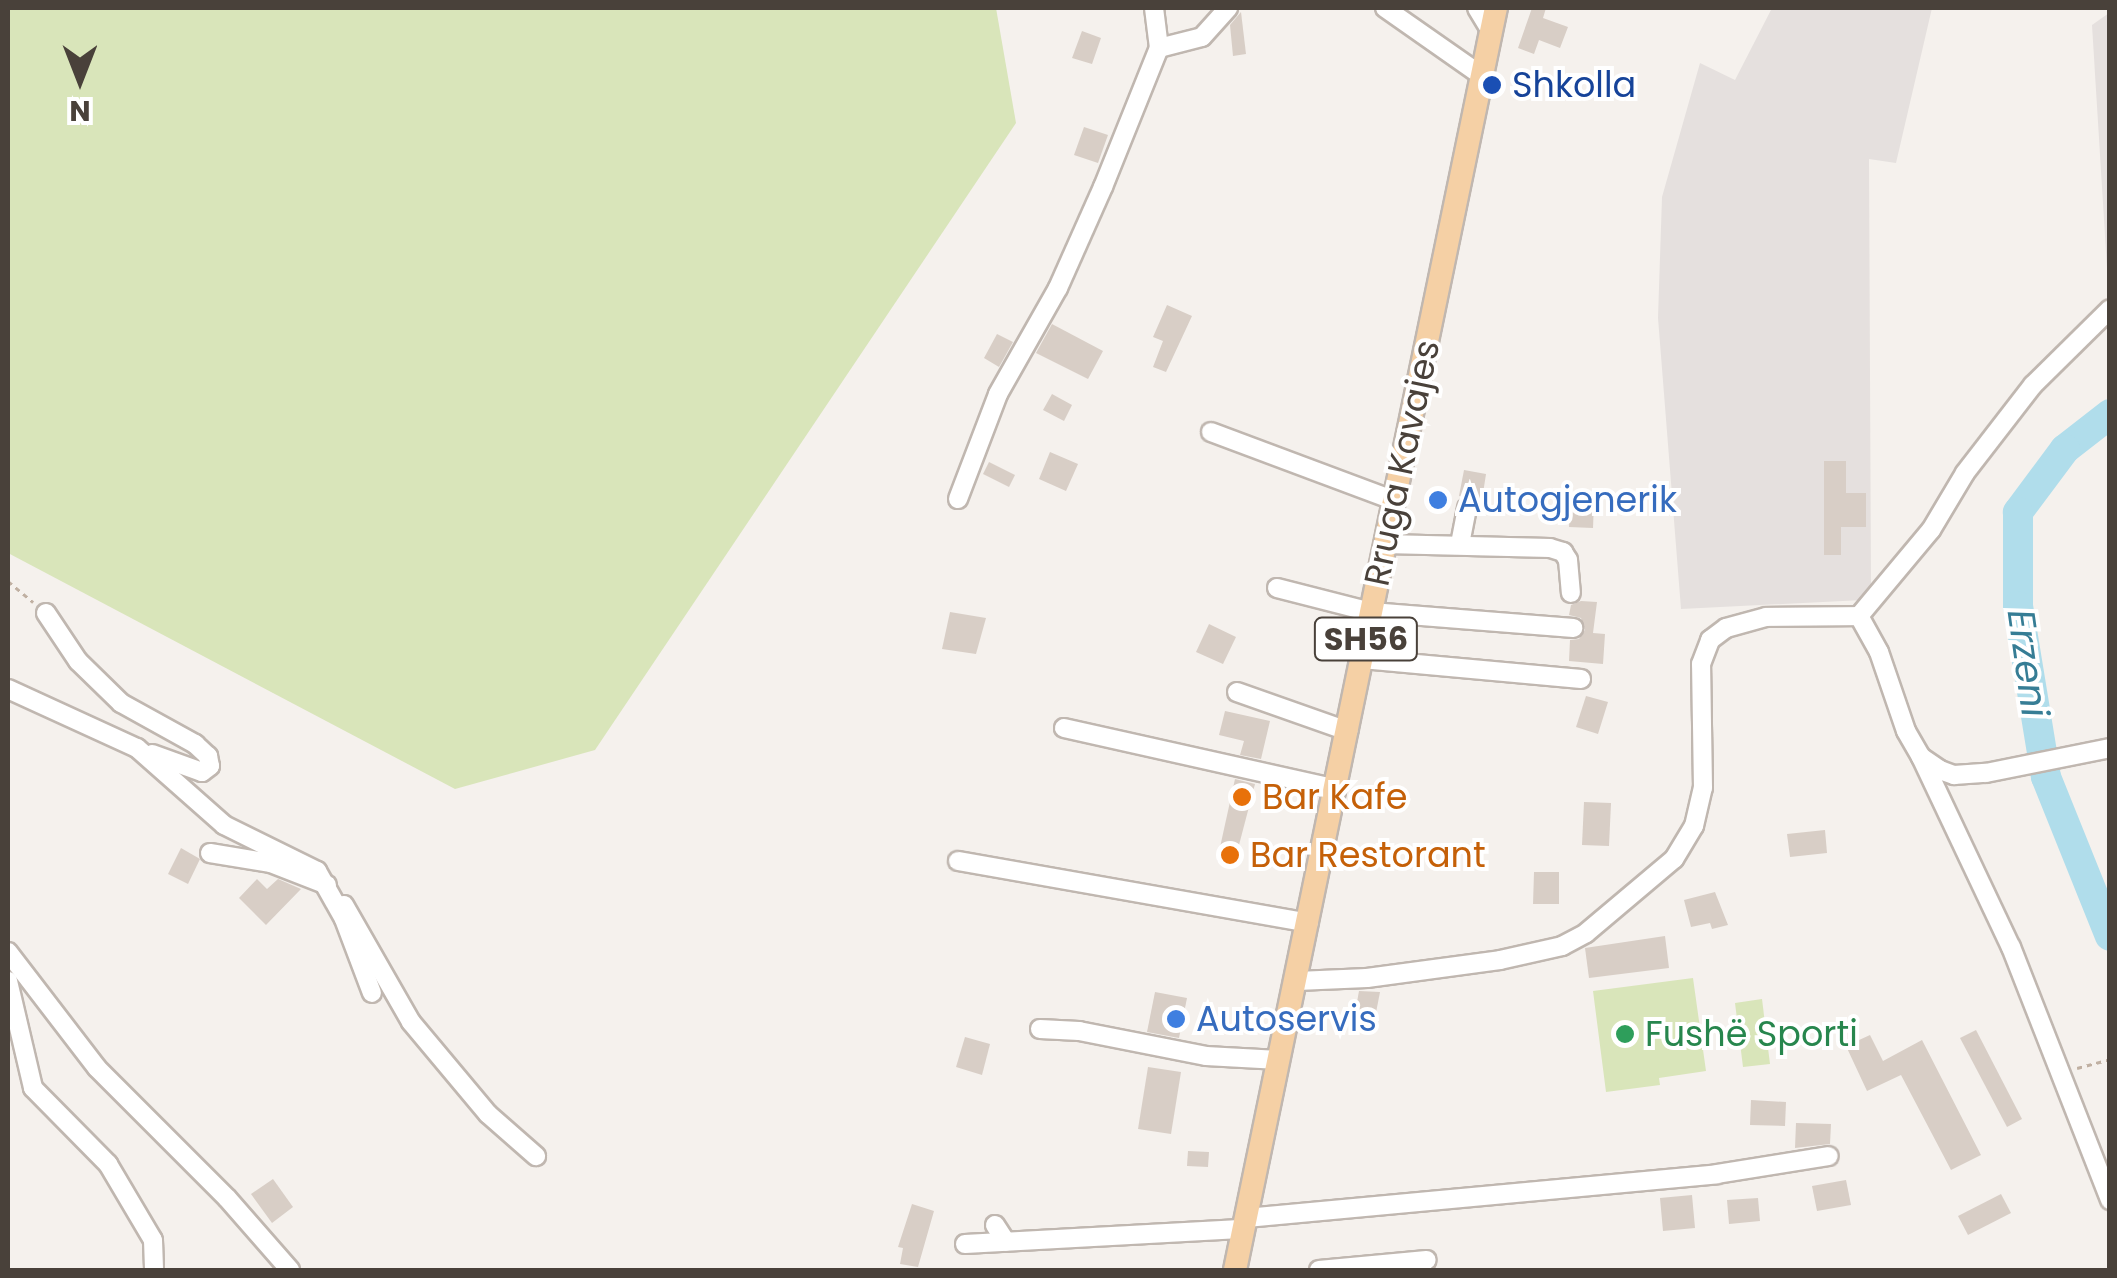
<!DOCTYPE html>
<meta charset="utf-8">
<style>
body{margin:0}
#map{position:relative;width:2117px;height:1278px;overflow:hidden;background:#f5f1ed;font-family:Poppins,sans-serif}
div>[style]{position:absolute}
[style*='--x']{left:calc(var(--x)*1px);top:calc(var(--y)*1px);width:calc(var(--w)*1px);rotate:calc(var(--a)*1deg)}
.industrial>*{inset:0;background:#e5e0de}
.green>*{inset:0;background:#d9e5ba}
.river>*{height:30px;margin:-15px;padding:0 15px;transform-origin:15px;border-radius:15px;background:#b0ddeb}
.building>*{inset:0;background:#d8cec6}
.path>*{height:2.5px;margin-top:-1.25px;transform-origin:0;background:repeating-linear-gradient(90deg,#c0b0a2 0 5px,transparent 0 10px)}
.roads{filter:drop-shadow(2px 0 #c0b7b0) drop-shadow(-2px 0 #c0b7b0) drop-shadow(0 2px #c0b7b0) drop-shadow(0 -2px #c0b7b0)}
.minor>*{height:18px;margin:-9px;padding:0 9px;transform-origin:9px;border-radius:9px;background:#fff}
.major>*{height:22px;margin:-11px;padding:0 11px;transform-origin:11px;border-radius:11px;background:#f5d0a5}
.dots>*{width:28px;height:28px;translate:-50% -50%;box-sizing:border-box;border:5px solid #fff;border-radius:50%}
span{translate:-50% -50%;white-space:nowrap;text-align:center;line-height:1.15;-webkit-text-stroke:8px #fff;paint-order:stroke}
.shield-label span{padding:2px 8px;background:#fff;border:2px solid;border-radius:8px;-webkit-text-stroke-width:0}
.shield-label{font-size:32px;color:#49413a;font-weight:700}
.transit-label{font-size:35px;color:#164399}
.left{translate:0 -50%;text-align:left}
.street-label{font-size:35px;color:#49413a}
.shop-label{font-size:35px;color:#366cbe}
.food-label{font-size:35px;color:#c56008}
.leisure-label{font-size:35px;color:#27864d}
.water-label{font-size:38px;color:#367d95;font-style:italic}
.frame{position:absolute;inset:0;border:10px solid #49413a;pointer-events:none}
.north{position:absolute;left:30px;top:30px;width:100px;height:100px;-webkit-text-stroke:8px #fff;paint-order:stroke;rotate:180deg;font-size:28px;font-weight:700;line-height:40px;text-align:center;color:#49413a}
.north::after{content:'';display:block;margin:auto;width:35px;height:45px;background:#49413a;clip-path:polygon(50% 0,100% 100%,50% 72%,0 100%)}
</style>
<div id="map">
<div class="industrial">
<i style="clip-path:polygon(1772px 8px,1932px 8px,1896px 163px,1869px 159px,1871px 585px,1863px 600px,1681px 609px,1658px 318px,1662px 197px,1700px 63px,1735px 80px)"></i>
<i style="clip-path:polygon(2109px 13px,2109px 300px,2092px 25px)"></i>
</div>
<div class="green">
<i style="clip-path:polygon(8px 8px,996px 8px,1016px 123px,595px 750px,455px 789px,8px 553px)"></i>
<i style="clip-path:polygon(1693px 978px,1706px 1071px,1659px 1078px,1660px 1085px,1606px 1092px,1593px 991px)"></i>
<i style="clip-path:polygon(1762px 999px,1770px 1064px,1743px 1067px,1735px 1003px)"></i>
</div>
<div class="river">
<i style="--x:2110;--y:414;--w:57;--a:142.1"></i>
<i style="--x:2065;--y:449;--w:79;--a:126.7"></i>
<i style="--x:2018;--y:512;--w:94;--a:90"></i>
<i style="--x:2018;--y:606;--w:173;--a:80.7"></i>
<i style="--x:2046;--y:777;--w:171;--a:68.1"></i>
</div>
<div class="building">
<i style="clip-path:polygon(1532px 8px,1546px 8px,1543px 18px,1568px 27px,1560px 48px,1539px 40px,1534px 54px,1518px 48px)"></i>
<i style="clip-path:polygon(1241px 12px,1246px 54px,1233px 56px,1230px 25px)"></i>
<i style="clip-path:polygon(1082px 31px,1101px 38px,1092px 64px,1072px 58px)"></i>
<i style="clip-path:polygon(1084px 127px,1108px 135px,1098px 163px,1074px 155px)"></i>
<i style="clip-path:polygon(1167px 305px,1192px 316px,1166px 372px,1153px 367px,1163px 341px,1153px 337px)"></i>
<i style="clip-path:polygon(1052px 324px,1103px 351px,1088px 379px,1036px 353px)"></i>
<i style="clip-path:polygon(997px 334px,1013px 342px,999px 367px,984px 358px)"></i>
<i style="clip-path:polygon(1052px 394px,1072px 405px,1064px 421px,1043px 410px)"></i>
<i style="clip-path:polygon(1050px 452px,1078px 464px,1066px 491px,1039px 479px)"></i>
<i style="clip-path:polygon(1824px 461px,1846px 461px,1846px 493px,1866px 493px,1866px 527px,1841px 527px,1841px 555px,1824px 555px)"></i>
<i style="clip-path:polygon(989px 462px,1015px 475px,1009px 487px,983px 474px)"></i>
<i style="clip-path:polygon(1464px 470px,1486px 474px,1482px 500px,1459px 496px)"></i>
<i style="clip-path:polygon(1570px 502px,1594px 503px,1593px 528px,1569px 527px)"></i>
<i style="clip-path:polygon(1581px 601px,1597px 602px,1593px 633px,1605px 634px,1603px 664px,1569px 661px,1570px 640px,1579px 639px,1585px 630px,1581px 618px,1569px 615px,1571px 605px)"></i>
<i style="clip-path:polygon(950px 612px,986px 618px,976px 654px,942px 649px)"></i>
<i style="clip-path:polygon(1209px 624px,1236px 637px,1223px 664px,1196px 652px)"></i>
<i style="clip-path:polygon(1586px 696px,1608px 702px,1598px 734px,1576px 727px)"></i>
<i style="clip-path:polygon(1225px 711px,1270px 721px,1261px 759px,1240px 755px,1244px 741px,1219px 735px)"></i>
<i style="clip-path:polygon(1235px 779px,1255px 784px,1234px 864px,1217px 861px)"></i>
<i style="clip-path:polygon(1584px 802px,1611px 803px,1609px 846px,1582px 845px)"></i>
<i style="clip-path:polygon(1825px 830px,1827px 853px,1790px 857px,1787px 834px)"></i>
<i style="clip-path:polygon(181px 848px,200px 859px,188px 884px,168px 874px)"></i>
<i style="clip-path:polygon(1534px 872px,1559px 872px,1559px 904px,1533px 904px)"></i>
<i style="clip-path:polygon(257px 879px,267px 889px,278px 879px,301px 889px,266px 925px,239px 898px)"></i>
<i style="clip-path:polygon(1715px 892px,1728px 925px,1712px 929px,1710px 923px,1691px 927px,1684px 900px)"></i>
<i style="clip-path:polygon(1665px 936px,1669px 968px,1589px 978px,1585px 948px)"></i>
<i style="clip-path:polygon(1359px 991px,1380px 992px,1373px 1028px,1353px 1024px)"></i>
<i style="clip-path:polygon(1155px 992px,1187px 998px,1179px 1038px,1147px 1032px)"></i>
<i style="clip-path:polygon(1976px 1030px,2022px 1119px,2007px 1127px,1960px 1038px)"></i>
<i style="clip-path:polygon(1870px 1035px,1883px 1061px,1922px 1040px,1981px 1155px,1951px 1170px,1901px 1075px,1867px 1091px,1846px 1046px)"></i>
<i style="clip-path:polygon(965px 1037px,990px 1044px,982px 1075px,956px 1067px)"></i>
<i style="clip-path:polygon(1148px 1067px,1181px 1072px,1171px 1134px,1138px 1129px)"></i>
<i style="clip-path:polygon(1751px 1100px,1786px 1102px,1785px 1126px,1750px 1125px)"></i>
<i style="clip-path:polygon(1796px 1123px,1831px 1124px,1830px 1144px,1795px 1148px)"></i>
<i style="clip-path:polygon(1188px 1151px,1209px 1152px,1208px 1167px,1187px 1166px)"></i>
<i style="clip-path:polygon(273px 1179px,293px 1207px,272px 1223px,251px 1194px)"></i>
<i style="clip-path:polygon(1846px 1180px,1851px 1205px,1817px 1211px,1812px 1186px)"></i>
<i style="clip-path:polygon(2001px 1194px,2011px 1213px,1968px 1235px,1958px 1216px)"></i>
<i style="clip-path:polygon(1692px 1195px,1695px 1228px,1663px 1231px,1660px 1198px)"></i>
<i style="clip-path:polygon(1758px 1198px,1760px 1221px,1729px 1224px,1727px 1200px)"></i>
<i style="clip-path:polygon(912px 1204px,934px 1211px,918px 1267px,900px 1264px,903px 1248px,898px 1247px)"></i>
</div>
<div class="path">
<i style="--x:8;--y:581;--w:33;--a:40"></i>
<i style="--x:2077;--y:1068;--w:34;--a:-15"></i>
</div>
<div class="roads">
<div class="minor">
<i style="--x:1385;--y:8;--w:118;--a:35"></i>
<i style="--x:1477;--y:8;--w:27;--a:59"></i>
<i style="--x:1159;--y:48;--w:44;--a:-14.3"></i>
<i style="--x:1202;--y:37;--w:39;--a:-48"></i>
<i style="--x:1211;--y:432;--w:194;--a:20.5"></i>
<i style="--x:958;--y:499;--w:112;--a:-69.1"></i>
<i style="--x:998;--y:394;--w:122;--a:-60.5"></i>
<i style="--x:1058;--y:288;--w:111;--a:-66"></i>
<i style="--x:1103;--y:187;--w:150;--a:-68.1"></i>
<i style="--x:1159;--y:48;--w:40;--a:-97.1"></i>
<i style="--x:1385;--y:544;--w:165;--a:1.4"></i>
<i style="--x:1550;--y:548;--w:14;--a:17"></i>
<i style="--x:1563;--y:552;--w:9;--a:58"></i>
<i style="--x:1568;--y:560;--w:33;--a:85"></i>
<i style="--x:1460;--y:544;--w:37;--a:-79"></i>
<i style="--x:1277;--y:588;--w:97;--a:14.3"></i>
<i style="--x:1371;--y:612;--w:203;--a:4.5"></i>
<i style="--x:46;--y:613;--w:58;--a:56.3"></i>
<i style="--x:78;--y:661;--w:60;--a:44.3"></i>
<i style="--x:121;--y:703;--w:85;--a:29"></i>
<i style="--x:195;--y:744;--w:18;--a:43"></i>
<i style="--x:208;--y:756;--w:10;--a:79"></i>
<i style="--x:210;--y:766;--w:10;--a:143"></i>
<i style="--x:202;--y:772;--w:53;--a:-160.2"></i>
<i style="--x:1859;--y:616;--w:112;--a:-50.1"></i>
<i style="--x:1931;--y:530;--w:66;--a:-59.2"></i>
<i style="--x:1965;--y:473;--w:111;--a:-52.3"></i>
<i style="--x:2033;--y:385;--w:108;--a:-44.6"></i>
<i style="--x:1859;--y:616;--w:41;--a:60.9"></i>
<i style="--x:1879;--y:652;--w:83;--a:71.1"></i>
<i style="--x:1906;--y:731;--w:30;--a:60"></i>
<i style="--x:1921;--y:757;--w:23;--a:34"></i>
<i style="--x:1940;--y:770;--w:15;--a:20"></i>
<i style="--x:1954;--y:775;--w:32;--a:-4"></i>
<i style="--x:1986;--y:773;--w:126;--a:-11.4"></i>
<i style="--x:1362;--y:659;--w:220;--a:5.2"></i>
<i style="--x:8;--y:689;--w:142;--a:24.6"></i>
<i style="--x:137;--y:748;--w:116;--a:41.5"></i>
<i style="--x:224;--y:825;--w:104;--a:26.3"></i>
<i style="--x:317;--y:871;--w:55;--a:60.6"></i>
<i style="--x:344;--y:919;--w:79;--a:69.3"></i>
<i style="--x:1237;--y:692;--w:118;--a:19.4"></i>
<i style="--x:1064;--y:728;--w:279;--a:12.6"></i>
<i style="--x:1921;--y:757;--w:210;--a:64.7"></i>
<i style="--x:2011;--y:947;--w:272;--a:68.6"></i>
<i style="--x:210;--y:853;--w:62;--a:9.3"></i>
<i style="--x:271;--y:863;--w:60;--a:21.4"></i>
<i style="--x:958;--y:861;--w:356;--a:10"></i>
<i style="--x:344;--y:905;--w:135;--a:60.2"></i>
<i style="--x:411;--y:1022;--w:120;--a:50.1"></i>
<i style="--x:488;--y:1114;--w:64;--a:41.2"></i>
<i style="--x:8;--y:952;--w:146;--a:52.5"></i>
<i style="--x:97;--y:1068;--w:184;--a:45"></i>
<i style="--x:227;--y:1198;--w:96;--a:48.8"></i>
<i style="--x:8;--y:981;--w:110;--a:76.8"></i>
<i style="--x:33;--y:1088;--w:107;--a:45.4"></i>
<i style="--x:108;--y:1164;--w:88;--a:59.4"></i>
<i style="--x:153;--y:1240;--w:30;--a:88"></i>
<i style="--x:1297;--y:981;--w:70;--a:-2.5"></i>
<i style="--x:1367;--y:978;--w:134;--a:-7.7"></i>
<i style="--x:1500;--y:960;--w:64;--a:-12.7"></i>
<i style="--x:1562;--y:946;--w:27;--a:-28"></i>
<i style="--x:1586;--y:933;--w:115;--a:-40.1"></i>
<i style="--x:1674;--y:859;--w:39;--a:-59"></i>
<i style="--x:1694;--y:826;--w:39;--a:-77"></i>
<i style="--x:1703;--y:788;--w:124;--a:-90.9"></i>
<i style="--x:1701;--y:664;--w:26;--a:-69"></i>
<i style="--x:1710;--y:640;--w:20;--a:-37"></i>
<i style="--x:1726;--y:628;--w:41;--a:-15.4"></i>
<i style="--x:1766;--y:617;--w:93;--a:-0.6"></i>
<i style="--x:1040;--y:1029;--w:39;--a:3"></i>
<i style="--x:1079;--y:1031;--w:129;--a:11.1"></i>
<i style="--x:1206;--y:1056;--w:73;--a:3.1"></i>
<i style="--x:1247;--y:1218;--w:472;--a:-5.3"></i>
<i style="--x:1717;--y:1174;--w:113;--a:-9.1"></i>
<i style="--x:995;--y:1225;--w:20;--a:57"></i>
<i style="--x:965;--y:1244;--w:280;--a:-3.1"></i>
<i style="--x:1319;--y:1270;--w:108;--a:-5.3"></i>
</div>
<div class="major">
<i style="--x:1235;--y:1270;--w:1289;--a:-78.32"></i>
</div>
</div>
<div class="dots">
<i style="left:1492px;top:85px;background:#1a4fb4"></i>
<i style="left:1438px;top:500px;background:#3f7fe0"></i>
<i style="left:1242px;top:797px;background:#e8710a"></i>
<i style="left:1230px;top:855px;background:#e8710a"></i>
<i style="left:1176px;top:1019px;background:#3f7fe0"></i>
<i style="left:1625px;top:1034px;background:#2e9e5b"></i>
</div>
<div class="shield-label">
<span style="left:1366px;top:639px">SH56</span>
</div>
<div class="transit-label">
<span class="left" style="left:1512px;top:85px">Shkolla</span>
</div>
<div class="street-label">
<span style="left:1402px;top:463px;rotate:-78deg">Rruga Kavajes</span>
</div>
<div class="shop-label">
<span class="left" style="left:1458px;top:500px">Autogjenerik</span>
<span class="left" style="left:1196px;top:1019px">Autoservis</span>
</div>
<div class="food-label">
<span class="left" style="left:1262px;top:797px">Bar Kafe</span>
<span class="left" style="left:1250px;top:855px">Bar Restorant</span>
</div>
<div class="leisure-label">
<span class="left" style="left:1645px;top:1034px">Fushë Sporti</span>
</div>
<div class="water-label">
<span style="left:2028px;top:663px;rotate:82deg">Erzeni</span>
</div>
<div class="frame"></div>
<div class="north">N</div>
</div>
